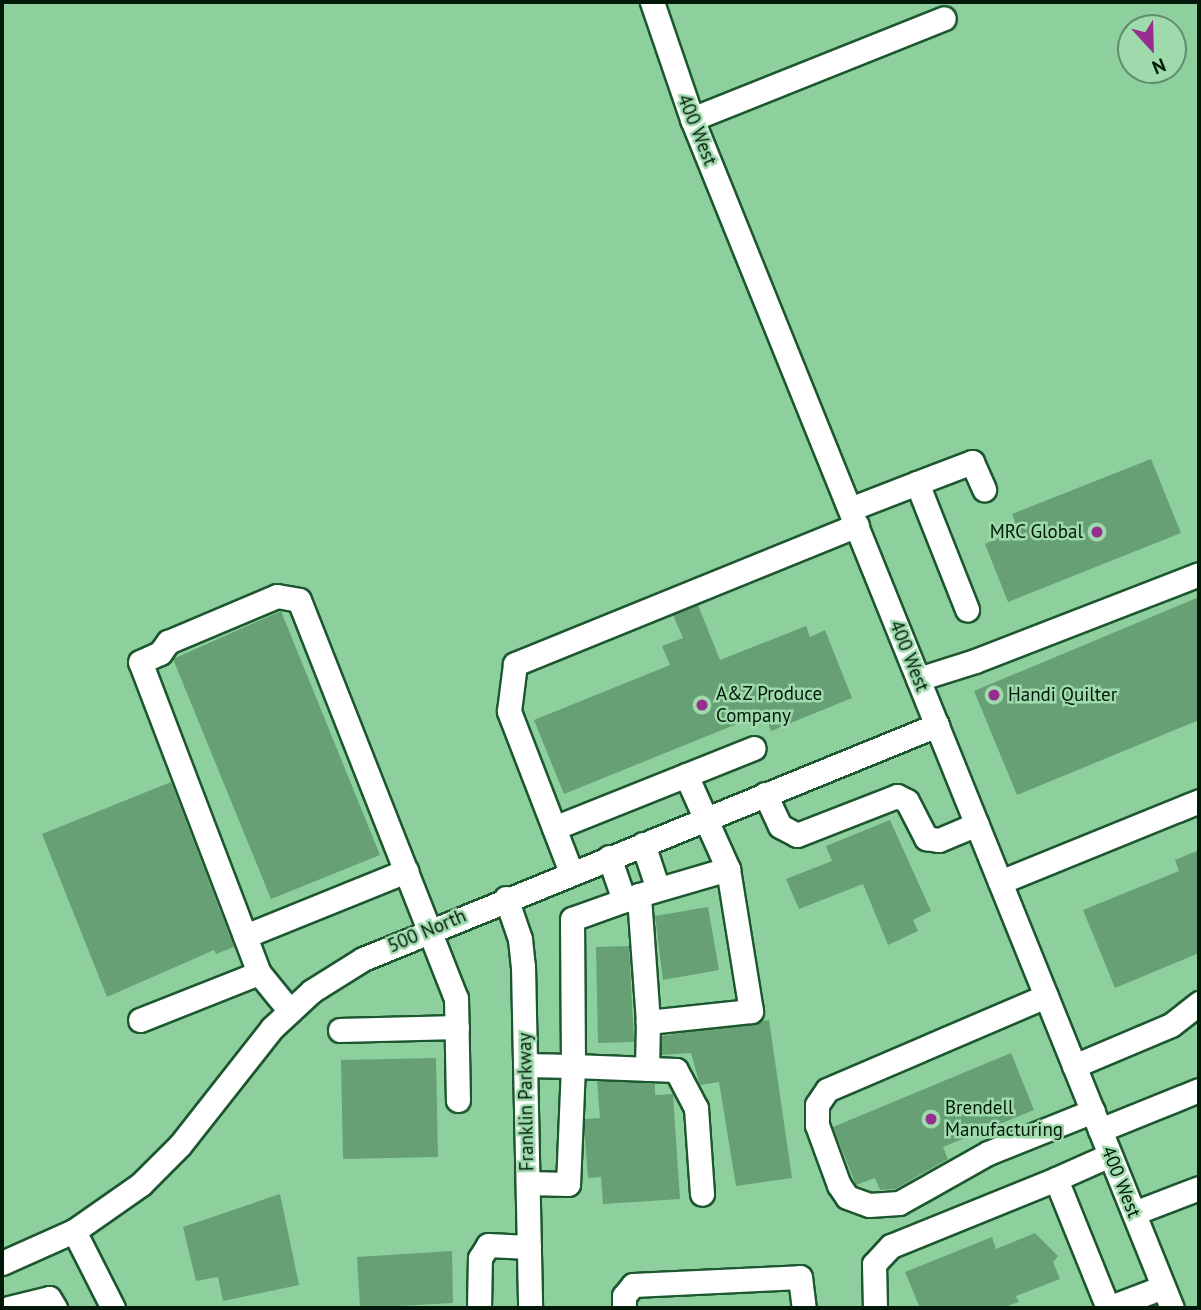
<!DOCTYPE html>
<style>
body{margin:0}
#map{position:relative;width:1201px;height:1310px;overflow:hidden;background:#9edaac;font-family:"PT Sans",sans-serif}
div>[style]{position:absolute}
[style*='--x']{left:calc(var(--x)*1px);top:calc(var(--y)*1px);width:calc(var(--w)*1px);rotate:calc(var(--a)*1deg)}
.built>*{inset:0;background:#8dd09d}
.building>*{inset:0;background:#66a074}
.roads{filter:drop-shadow(2px 0 #1d5730) drop-shadow(-2px 0 #1d5730) drop-shadow(0 2px #1d5730) drop-shadow(0 -2px #1d5730)}
.minor>*{height:23px;margin:-11.5px;padding:0 11.5px;transform-origin:11.5px;border-radius:11.5px;background:#fff}
.dots>*{width:19px;height:19px;translate:-50% -50%;box-sizing:border-box;border:4px solid #9edaac;border-radius:50%}
span{translate:-50% -50%;white-space:nowrap;text-align:center;line-height:1.15;-webkit-text-stroke:5px #9edaac;paint-order:stroke}
.street-label{font-size:19px;color:#021808}
.poi-label{font-size:19px;color:#021808}
.right{translate:-100% -50%;text-align:right}
.left{translate:0 -50%;text-align:left}
.frame{position:absolute;inset:0;border:4px solid #021808;pointer-events:none}
.north{position:absolute;left:1117px;top:14px;width:70px;height:70px;box-sizing:border-box;background:#9edaac;border:2px solid #608c6a;border-radius:50%;rotate:158deg;font-size:19px;font-weight:700;line-height:28px;text-align:center;color:#021808}
.north::after{content:'';display:block;margin:auto;width:24px;height:32px;background:#972d8f;clip-path:polygon(50% 0,100% 100%,50% 72%,0 100%)}
</style>
<div id="map">
<div class="built">
<i style="clip-path:polygon(evenodd,2px 2px,1199px 2px,1199px 1308px,2px 1308px,2px 2px,1131px 28px,1173px 28px,1173px 70px,1131px 70px,1131px 28px)"></i>
</div>
<div class="building">
<i style="clip-path:polygon(1151px 459px,1181px 533px,1008px 602px,985px 544px,1018px 530px,1012px 514px)"></i>
<i style="clip-path:polygon(1199px 597px,1199px 720px,1017px 795px,974px 691px)"></i>
<i style="clip-path:polygon(698px 605px,720px 660px,806px 626px,810px 637px,825px 630px,852px 698px,771px 731px,764px 713px,564px 794px,534px 720px,670px 665px,662px 646px,683px 638px,673px 615px)"></i>
<i style="clip-path:polygon(281px 611px,380px 855px,271px 899px,173px 659px)"></i>
<i style="clip-path:polygon(171px 782px,234px 947px,216px 954px,214px 950px,107px 997px,42px 834px)"></i>
<i style="clip-path:polygon(890px 820px,931px 911px,913px 920px,918px 931px,888px 945px,863px 884px,799px 909px,786px 879px,832px 861px,826px 846px)"></i>
<i style="clip-path:polygon(1199px 850px,1199px 953px,1115px 988px,1083px 910px,1179px 871px,1175px 860px)"></i>
<i style="clip-path:polygon(708px 907px,719px 970px,663px 980px,655px 916px)"></i>
<i style="clip-path:polygon(629px 946px,634px 1042px,598px 1043px,596px 947px)"></i>
<i style="clip-path:polygon(769px 1020px,792px 1178px,736px 1186px,719px 1082px,700px 1085px,691px 1053px,661px 1055px,662px 1036px)"></i>
<i style="clip-path:polygon(1011px 1053px,1034px 1110px,943px 1147px,948px 1159px,895px 1189px,880px 1190px,875px 1178px,856px 1185px,833px 1127px)"></i>
<i style="clip-path:polygon(436px 1058px,438px 1157px,343px 1159px,341px 1060px)"></i>
<i style="clip-path:polygon(597px 1081px,655px 1083px,655px 1095px,673px 1094px,680px 1199px,603px 1204px,601px 1177px,588px 1178px,584px 1126px,585px 1119px,600px 1118px)"></i>
<i style="clip-path:polygon(280px 1194px,299px 1285px,223px 1301px,218px 1277px,196px 1281px,183px 1227px)"></i>
<i style="clip-path:polygon(1035px 1233px,1058px 1256px,1053px 1262px,1060px 1279px,1016px 1296px,1019px 1302px,1002px 1308px,920px 1308px,905px 1272px,992px 1237px,996px 1249px)"></i>
<i style="clip-path:polygon(452px 1251px,453px 1303px,360px 1308px,357px 1257px)"></i>
</div>
<div class="roads">
<div class="minor">
<i style="--x:652;--y:2;--w:124;--a:71.1"></i>
<i style="--x:692;--y:119;--w:1282;--a:68.02"></i>
<i style="--x:692;--y:119;--w:271;--a:-21.8"></i>
<i style="--x:917;--y:483;--w:59;--a:-20.9"></i>
<i style="--x:972;--y:462;--w:30;--a:66"></i>
<i style="--x:850;--y:509;--w:72;--a:-21.2"></i>
<i style="--x:917;--y:483;--w:136;--a:68.4"></i>
<i style="--x:918;--y:679;--w:60;--a:-17.5"></i>
<i style="--x:975;--y:661;--w:240;--a:-21.2"></i>
<i style="--x:686;--y:775;--w:103;--a:65.9"></i>
<i style="--x:728;--y:869;--w:144;--a:80.8"></i>
<i style="--x:751;--y:1011;--w:104;--a:173.9"></i>
<i style="--x:648;--y:1022;--w:127;--a:-94.1"></i>
<i style="--x:639;--y:895;--w:93;--a:-16.3"></i>
<i style="--x:765;--y:794;--w:35;--a:65"></i>
<i style="--x:780;--y:826;--w:19;--a:28"></i>
<i style="--x:797;--y:835;--w:107;--a:-21.3"></i>
<i style="--x:897;--y:796;--w:11;--a:27"></i>
<i style="--x:907;--y:801;--w:42;--a:62.8"></i>
<i style="--x:926;--y:838;--w:13;--a:9"></i>
<i style="--x:939;--y:840;--w:41;--a:-22.8"></i>
<i style="--x:554;--y:828;--w:215;--a:-21.8"></i>
<i style="--x:643;--y:844;--w:47;--a:71.6"></i>
<i style="--x:609;--y:857;--w:46;--a:70.8"></i>
<i style="--x:571;--y:872;--w:173;--a:-111.1"></i>
<i style="--x:509;--y:711;--w:47;--a:-82.7"></i>
<i style="--x:515;--y:664;--w:369;--a:-22.1"></i>
<i style="--x:1000;--y:882;--w:215;--a:-22.1"></i>
<i style="--x:639;--y:895;--w:71;--a:160.3"></i>
<i style="--x:572;--y:919;--w:147;--a:89.6"></i>
<i style="--x:573;--y:1066;--w:103;--a:2.2"></i>
<i style="--x:676;--y:1070;--w:43;--a:62.2"></i>
<i style="--x:696;--y:1108;--w:86;--a:86"></i>
<i style="--x:506;--y:898;--w:43;--a:71.1"></i>
<i style="--x:520;--y:939;--w:27;--a:84"></i>
<i style="--x:523;--y:966;--w:342;--a:88.8"></i>
<i style="--x:245;--y:936;--w:174;--a:-22"></i>
<i style="--x:1046;--y:996;--w:238;--a:156.8"></i>
<i style="--x:827;--y:1090;--w:18;--a:124"></i>
<i style="--x:817;--y:1105;--w:20;--a:90"></i>
<i style="--x:817;--y:1125;--w:64;--a:69.9"></i>
<i style="--x:839;--y:1185;--w:14;--a:56"></i>
<i style="--x:847;--y:1197;--w:23;--a:20"></i>
<i style="--x:869;--y:1205;--w:30;--a:-4"></i>
<i style="--x:899;--y:1203;--w:102;--a:-29.3"></i>
<i style="--x:988;--y:1153;--w:113;--a:-21.8"></i>
<i style="--x:290;--y:1011;--w:49;--a:-129.2"></i>
<i style="--x:259;--y:973;--w:333;--a:-110.9"></i>
<i style="--x:140;--y:662;--w:22;--a:-24"></i>
<i style="--x:160;--y:653;--w:14;--a:-54"></i>
<i style="--x:168;--y:642;--w:118;--a:-22.9"></i>
<i style="--x:277;--y:596;--w:22;--a:10"></i>
<i style="--x:299;--y:600;--w:428;--a:68.5"></i>
<i style="--x:456;--y:998;--w:102;--a:88.9"></i>
<i style="--x:140;--y:1020;--w:128;--a:-21.6"></i>
<i style="--x:340;--y:1030;--w:117;--a:-1.5"></i>
<i style="--x:525;--y:1065;--w:48;--a:1.2"></i>
<i style="--x:573;--y:1066;--w:118;--a:92.4"></i>
<i style="--x:568;--y:1184;--w:40;--a:-178.6"></i>
<i style="--x:1074;--y:1066;--w:105;--a:-22.9"></i>
<i style="--x:1171;--y:1025;--w:36;--a:-38"></i>
<i style="--x:647;--y:1069;--w:47;--a:-88.8"></i>
<i style="--x:1100;--y:1130;--w:107;--a:-22"></i>
<i style="--x:1134;--y:1213;--w:70;--a:-21"></i>
<i style="--x:74;--y:1231;--w:86;--a:63.1"></i>
<i style="--x:2;--y:1263;--w:79;--a:-24"></i>
<i style="--x:74;--y:1231;--w:82;--a:-35"></i>
<i style="--x:141;--y:1184;--w:55;--a:-45"></i>
<i style="--x:180;--y:1145;--w:149;--a:-51.8"></i>
<i style="--x:272;--y:1028;--w:54;--a:-42.8"></i>
<i style="--x:312;--y:991;--w:60;--a:-32.1"></i>
<i style="--x:363;--y:959;--w:620;--a:-22.18"></i>
<i style="--x:9;--y:1308;--w:41;--a:-14"></i>
<i style="--x:49;--y:1298;--w:12;--a:59"></i>
<i style="--x:479;--y:1308;--w:50;--a:-88.9"></i>
<i style="--x:480;--y:1258;--w:15;--a:-58"></i>
<i style="--x:488;--y:1245;--w:41;--a:2.8"></i>
<i style="--x:624;--y:1308;--w:12;--a:-90"></i>
<i style="--x:624;--y:1296;--w:14;--a:-51"></i>
<i style="--x:633;--y:1285;--w:167;--a:-2.7"></i>
<i style="--x:800;--y:1277;--w:31;--a:83"></i>
<i style="--x:875;--y:1308;--w:44;--a:-91.3"></i>
<i style="--x:874;--y:1264;--w:25;--a:-47"></i>
<i style="--x:891;--y:1246;--w:178;--a:-22.1"></i>
<i style="--x:1108;--y:1308;--w:139;--a:-112"></i>
<i style="--x:1056;--y:1179;--w:59;--a:-24"></i>
<i style="--x:1108;--y:1308;--w:59;--a:-20.9"></i>
</div>
</div>
<div class="dots">
<i style="left:1097px;top:532px;background:#972d8f"></i>
<i style="left:994px;top:695px;background:#972d8f"></i>
<i style="left:702px;top:705px;background:#972d8f"></i>
<i style="left:931px;top:1119px;background:#972d8f"></i>
</div>
<div class="street-label">
<span style="left:697px;top:130px;rotate:68deg">400 West</span>
<span style="left:909px;top:656px;rotate:68deg">400 West</span>
<span style="left:427px;top:931px;rotate:-23deg">500 North</span>
<span style="left:526px;top:1102px;rotate:-91deg">Franklin Parkway</span>
<span style="left:1121px;top:1182px;rotate:68deg">400 West</span>
</div>
<div class="poi-label">
<span class="right" style="left:1083px;top:532px">MRC Global</span>
<span class="left" style="left:716px;top:705px">A&amp;Z Produce<br>Company</span>
<span class="left" style="left:1008px;top:695px">Handi Quilter</span>
<span class="left" style="left:945px;top:1119px">Brendell<br>Manufacturing</span>
</div>
<div class="frame"></div>
<div class="north">N</div>
</div>
